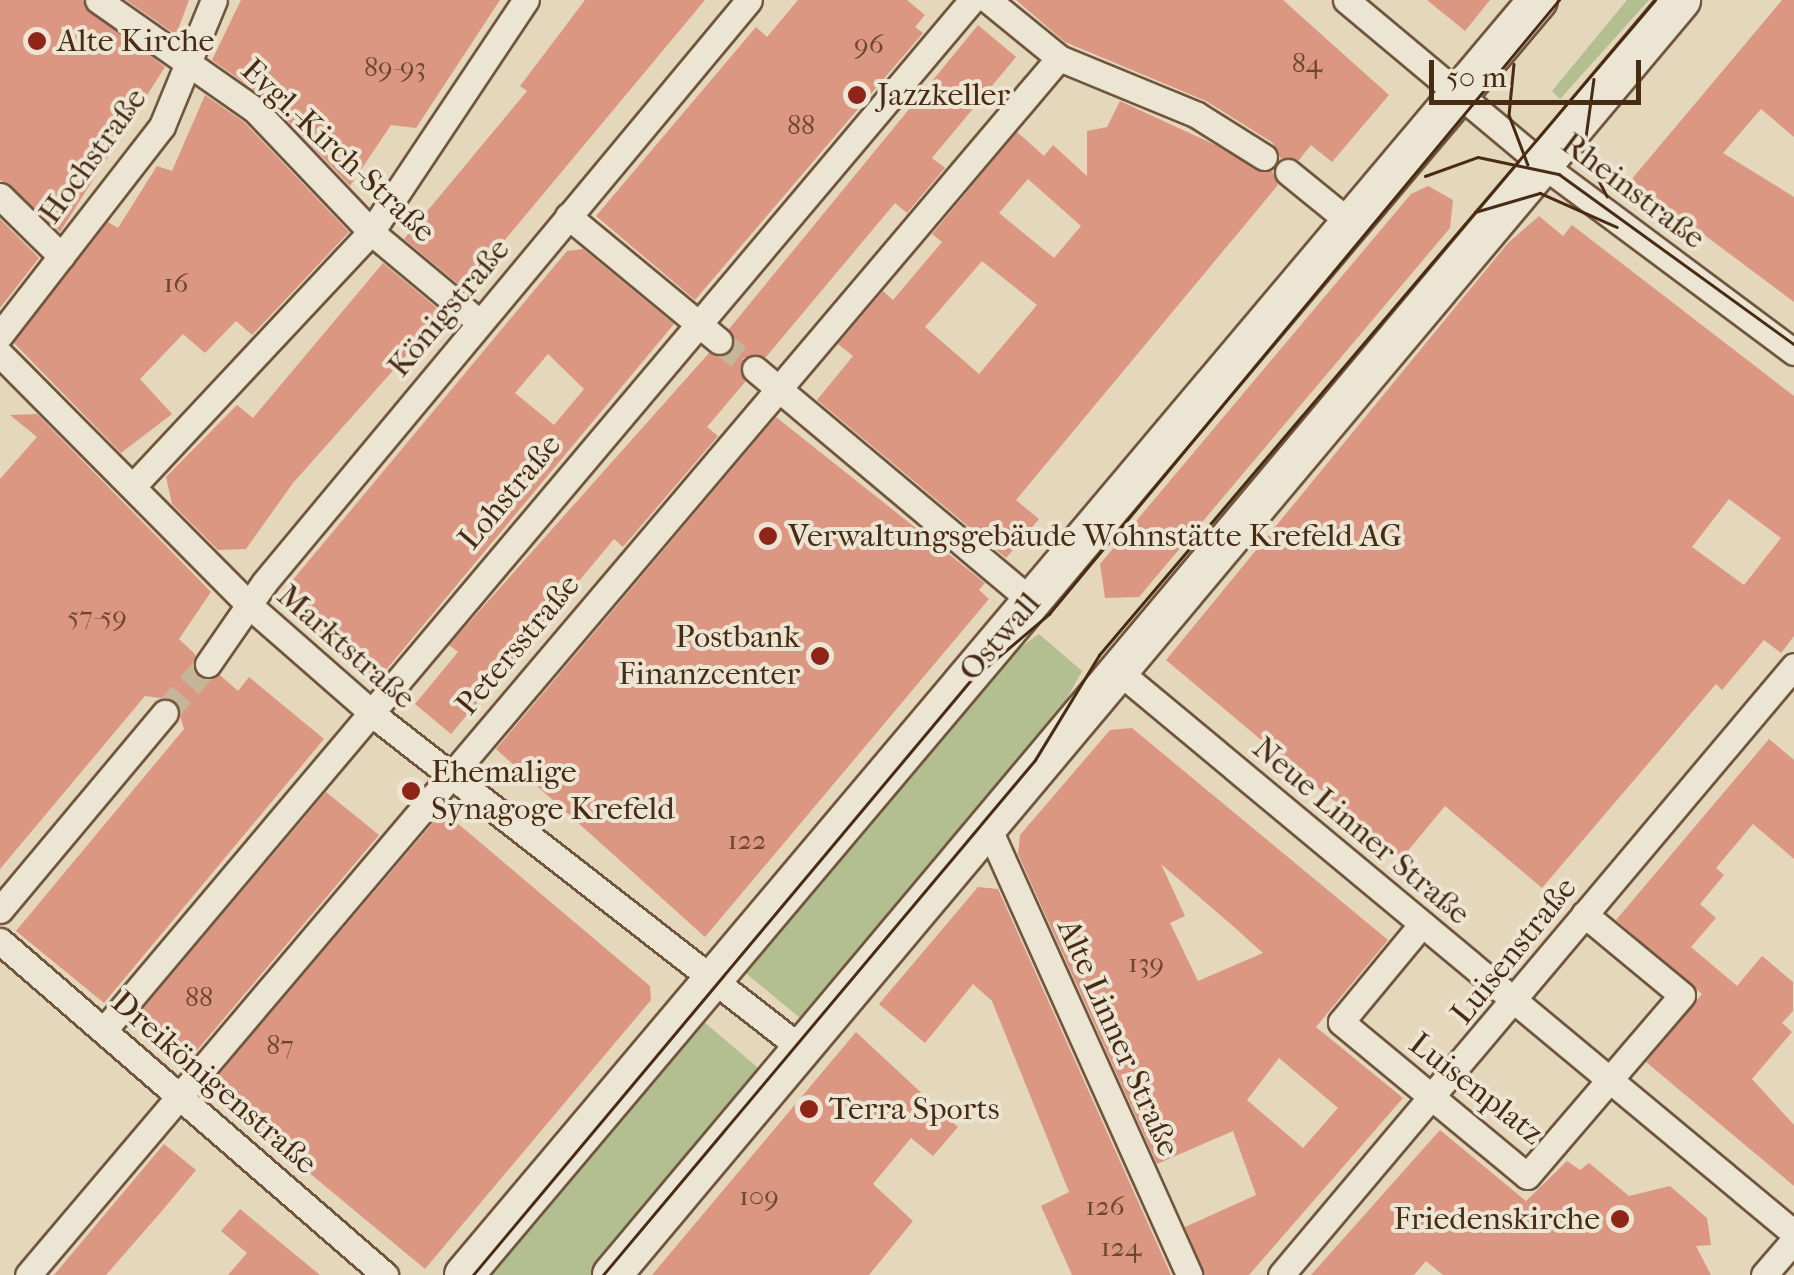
<!DOCTYPE html>
<meta charset="utf-8">
<style>
body{margin:0}
#map{position:relative;width:1794px;height:1275px;overflow:hidden;background:#e4d7bb;font-family:"IM FELL French Canon",serif}
div>[style]{position:absolute}
[style*='--x']{left:calc(var(--x)*1px);top:calc(var(--y)*1px);width:calc(var(--w)*1px);rotate:calc(var(--a)*1deg)}
.green>*{inset:0;background:#b3be91}
.building>*{inset:0;background:#db9782}
.street-tunnel>*{height:25px;margin-top:-12.5px;transform-origin:0;background:repeating-linear-gradient(90deg,#c5b599 0 25px,transparent 0 37px)}
.roads{filter:drop-shadow(2px 0 #6f563d) drop-shadow(-2px 0 #6f563d) drop-shadow(0 2px #6f563d) drop-shadow(0 -2px #6f563d)}
.street>*{height:25px;margin:-12.5px;padding:0 12.5px;transform-origin:12.5px;border-radius:12.5px;background:#ede5d3}
.secondary>*{height:38px;margin:-19px;padding:0 19px;transform-origin:19px;border-radius:19px;background:#ede5d3}
.tram>*{height:2.5px;margin:-1.25px;padding:0 1.25px;transform-origin:1.25px;border-radius:1.25px;background:#482b13}
.dots>*{width:28px;height:28px;translate:-50% -50%;box-sizing:border-box;border:5px solid #ede5d3;border-radius:50%}
span{translate:-50% -50%;white-space:nowrap;text-align:center;line-height:1.15;-webkit-text-stroke:8px #ede5d3;paint-order:stroke}
.number-label{font-size:28px;color:#6d462f}
.number-label span{-webkit-text-stroke-width:0}
.poi-label{font-size:32px;color:#482b13}
.left{translate:0 -50%;text-align:left}
.right{translate:-100% -50%;text-align:right}
.street-label{font-size:32px;color:#482b13}
.scale{position:absolute;left:1429px;top:60px;width:212px;height:45px;box-sizing:border-box;border:5px solid #482b13;border-top:0;padding-left:12px;font-size:30px;line-height:35px;white-space:nowrap;color:#482b13;-webkit-text-stroke:8px #ede5d3;paint-order:stroke}
</style>
<div id="map">
<div class="green">
<i style="clip-path:polygon(1627px 0,1649px 0,1560px 99px,1552px 91px)"></i>
<i style="clip-path:polygon(1039px 634px,1082px 671px,1054px 722px,805px 1022px,742px 970px,996px 665px)"></i>
<i style="clip-path:polygon(697px 1016px,763px 1072px,593px 1275px,480px 1275px)"></i>
</div>
<div class="building">
<i style="clip-path:polygon(0 0,82px 0,165px 67px,60px 232px,0 180px)"></i>
<i style="clip-path:polygon(126px 0,189px 0,176px 35px)"></i>
<i style="clip-path:polygon(241px 0,500px 0,416px 128px,391px 125px,350px 186px,267px 99px,212px 60px)"></i>
<i style="clip-path:polygon(585px 0,705px 0,464px 289px,404px 239px,527px 91px,520px 86px)"></i>
<i style="clip-path:polygon(798px 0,907px 0,925px 15px,915px 27px,923px 33px,695px 300px,596px 216px,756px 27px,767px 37px)"></i>
<i style="clip-path:polygon(1016px 0,1283px 0,1389px 95px,1332px 162px,1311px 145px,1299px 160px,1280px 158px,1273px 143px,1206px 101px,1065px 42px)"></i>
<i style="clip-path:polygon(1427px 0,1490px 0,1465px 31px)"></i>
<i style="clip-path:polygon(1782px 0,1794px 0,1794px 137px,1761px 109px,1723px 153px,1794px 197px,1794px 302px,1631px 180px)"></i>
<i style="clip-path:polygon(978px 25px,1016px 57px,932px 158px,945px 168px,907px 213px,895px 203px,766px 357px,743px 358px,745px 382px,707px 427px,718px 436px,623px 547px,614px 539px,451px 734px,415px 704px,458px 652px,449px 645px,709px 353px,731px 352px,729px 329px)"></i>
<i style="clip-path:polygon(205px 95px,244px 122px,349px 232px,252px 335px,236px 321px,205px 353px,183px 334px,140px 379px,172px 414px,121px 453px,14px 343px,108px 222px,118px 228px,157px 166px,172px 171px)"></i>
<i style="clip-path:polygon(evenodd,1120px 101px,1272px 171px,1278px 185px,1016px 500px,1039px 519px,1006px 558px,817px 400px,853px 356px,838px 344px,883px 291px,893px 300px,942px 242px,932px 234px,1017px 132px,1044px 156px,1053px 145px,1087px 176px,1087px 131px,1107px 127px,1120px 101px,1028px 179px,1081px 226px,1054px 258px,999px 213px,1028px 179px,1120px 101px,982px 261px,1037px 305px,979px 374px,925px 327px,982px 261px)"></i>
<i style="clip-path:polygon(1428px 186px,1453px 200px,1450px 228px,1139px 597px,1105px 598px,1100px 564px,1411px 194px)"></i>
<i style="clip-path:polygon(evenodd,1539px 216px,1563px 236px,1572px 225px,1794px 396px,1794px 636px,1781px 653px,1764px 640px,1722px 690px,1716px 684px,1542px 888px,1445px 806px,1402px 858px,1166px 660px,1508px 243px,1539px 216px,1729px 499px,1781px 538px,1744px 585px,1692px 547px,1729px 499px)"></i>
<i style="clip-path:polygon(0 219px,39px 258px,0 308px)"></i>
<i style="clip-path:polygon(evenodd,583px 249px,674px 324px,375px 683px,276px 600px,567px 251px,583px 249px,548px 354px,584px 389px,554px 425px,515px 393px,548px 354px)"></i>
<i style="clip-path:polygon(383px 263px,437px 308px,437px 321px,293px 483px,246px 549px,218px 550px,172px 504px,166px 477px,237px 405px,253px 418px)"></i>
<i style="clip-path:polygon(37px 414px,211px 592px,179px 639px,195px 654px,198px 677px,220px 675px,238px 691px,249px 677px,324px 739px,104px 1003px,16px 931px,184px 729px,175px 700px,145px 696px,0 869px,0 479px,37px 437px,10px 415px)"></i>
<i style="clip-path:polygon(776px 417px,985px 583px,979px 590px,989px 599px,705px 937px,496px 749px)"></i>
<i style="clip-path:polygon(evenodd,1132px 728px,1388px 940px,1316px 1027px,1403px 1098px,1249px 1275px,1205px 1275px,1185px 1227px,1256px 1195px,1233px 1131px,1157px 1164px,1018px 854px,1020px 835px,1110px 730px,1132px 728px,1161px 864px,1234px 927px,1263px 953px,1198px 981px,1170px 923px,1185px 916px,1161px 864px,1132px 728px,1279px 1058px,1338px 1108px,1303px 1148px,1247px 1100px,1279px 1058px)"></i>
<i style="clip-path:polygon(1769px 739px,1794px 760px,1794px 859px,1753px 824px,1716px 868px,1724px 875px,1700px 904px,1716px 918px,1691px 947px,1737px 986px,1762px 956px,1793px 982px,1793px 1011px,1782px 1023px,1792px 1032px,1752px 1079px,1794px 1125px,1794px 1186px,1646px 1062px,1702px 994px,1616px 920px)"></i>
<i style="clip-path:polygon(326px 792px,379px 835px,182px 1068px,130px 1024px)"></i>
<i style="clip-path:polygon(443px 811px,650px 986px,651px 1000px,425px 1269px,207px 1088px)"></i>
<i style="clip-path:polygon(978px 887px,998px 889px,1171px 1275px,1072px 1275px,1041px 1206px,1069px 1192px,992px 1001px,973px 984px,925px 1043px,879px 1004px)"></i>
<i style="clip-path:polygon(856px 1032px,958px 1127px,933px 1156px,911px 1138px,873px 1184px,913px 1221px,869px 1275px,652px 1275px)"></i>
<i style="clip-path:polygon(1440px 1130px,1526px 1201px,1567px 1161px,1580px 1170px,1589px 1163px,1629px 1196px,1670px 1186px,1707px 1218px,1711px 1245px,1696px 1246px,1711px 1275px,1443px 1275px,1426px 1261px,1414px 1275px,1311px 1275px)"></i>
<i style="clip-path:polygon(164px 1144px,196px 1170px,161px 1212px,106px 1275px,54px 1275px)"></i>
<i style="clip-path:polygon(240px 1209px,269px 1233px,320px 1275px,228px 1275px,247px 1253px,221px 1231px)"></i>
</div>
<div class="street-tunnel">
<i style="--x:719;--y:341;--w:46;--a:37.9"></i>
<i style="--x:165;--y:713;--w:65;--a:-48.7"></i>
</div>
<div class="roads">
<div class="street">
<i style="--x:98;--y:0;--w:192;--a:35"></i>
<i style="--x:255;--y:110;--w:168;--a:46.4"></i>
<i style="--x:371;--y:232;--w:141;--a:39.8"></i>
<i style="--x:988;--y:0;--w:92;--a:39.2"></i>
<i style="--x:1346;--y:0;--w:257;--a:39.9"></i>
<i style="--x:1543;--y:165;--w:313;--a:36.7"></i>
<i style="--x:1288;--y:172;--w:82;--a:39.1"></i>
<i style="--x:0;--y:196;--w:86;--a:44.5"></i>
<i style="--x:568;--y:216;--w:196;--a:39.6"></i>
<i style="--x:0;--y:335;--w:264;--a:-52.2"></i>
<i style="--x:162;--y:126;--w:136;--a:-67.6"></i>
<i style="--x:0;--y:354;--w:356;--a:45.2"></i>
<i style="--x:251;--y:607;--w:171;--a:41.2"></i>
<i style="--x:380;--y:720;--w:535;--a:37.94"></i>
<i style="--x:755;--y:369;--w:361;--a:40"></i>
<i style="--x:135;--y:484;--w:345;--a:-46.9"></i>
<i style="--x:371;--y:232;--w:279;--a:-56.3"></i>
<i style="--x:208;--y:664;--w:98;--a:-55.3"></i>
<i style="--x:264;--y:583;--w:758;--a:-50.24"></i>
<i style="--x:1117;--y:670;--w:881;--a:39.75"></i>
<i style="--x:988;--y:827;--w:491;--a:65.8"></i>
<i style="--x:0;--y:910;--w:257;--a:-50.1"></i>
<i style="--x:1422;--y:924;--w:127;--a:129.6"></i>
<i style="--x:1341;--y:1022;--w:241;--a:39.6"></i>
<i style="--x:1527;--y:1176;--w:238;--a:-49.4"></i>
<i style="--x:1682;--y:995;--w:127;--a:-140.4"></i>
<i style="--x:0;--y:941;--w:510;--a:40.94"></i>
<i style="--x:104;--y:1030;--w:1347;--a:-49.88"></i>
<i style="--x:28;--y:1275;--w:1595;--a:-49.73"></i>
<i style="--x:1059;--y:58;--w:149;--a:22.4"></i>
<i style="--x:1197;--y:115;--w:79;--a:32.1"></i>
<i style="--x:1281;--y:1275;--w:796;--a:-49.89"></i>
<i style="--x:1764;--y:1275;--w:46;--a:-49.4"></i>
</div>
<div class="secondary">
<i style="--x:464;--y:1275;--w:1667;--a:-49.89"></i>
<i style="--x:612;--y:1275;--w:1664;--a:-50.02"></i>
</div>
</div>
<div class="tram">
<i style="--x:1514;--y:64;--w:51;--a:95.6"></i>
<i style="--x:1509;--y:115;--w:53;--a:69.2"></i>
<i style="--x:1594;--y:79;--w:74;--a:97.8"></i>
<i style="--x:1584;--y:152;--w:50;--a:62.4"></i>
<i style="--x:1425;--y:176;--w:56;--a:-19.7"></i>
<i style="--x:1478;--y:157;--w:83;--a:11.9"></i>
<i style="--x:1559;--y:174;--w:290;--a:35.9"></i>
<i style="--x:1475;--y:212;--w:68;--a:-16.3"></i>
<i style="--x:1540;--y:193;--w:84;--a:23.8"></i>
<i style="--x:473;--y:1275;--w:774;--a:-50.08"></i>
<i style="--x:970;--y:681;--w:104;--a:-40.3"></i>
<i style="--x:1049;--y:614;--w:798;--a:-50.29"></i>
<i style="--x:603;--y:1275;--w:672;--a:-50.01"></i>
<i style="--x:1035;--y:760;--w:123;--a:-58.6"></i>
<i style="--x:1099;--y:655;--w:859;--a:-49.67"></i>
</div>
<div class="dots">
<i style="left:37px;top:41px;background:#8f2418"></i>
<i style="left:857px;top:95px;background:#8f2418"></i>
<i style="left:768px;top:536px;background:#8f2418"></i>
<i style="left:820px;top:656px;background:#8f2418"></i>
<i style="left:411px;top:791px;background:#8f2418"></i>
<i style="left:809px;top:1109px;background:#8f2418"></i>
<i style="left:1620px;top:1219px;background:#8f2418"></i>
</div>
<div class="number-label">
<span style="left:869px;top:44px">96</span>
<span style="left:1307px;top:63px">84</span>
<span style="left:395px;top:67px">89-93</span>
<span style="left:801px;top:125px">88</span>
<span style="left:176px;top:283px">16</span>
<span style="left:97px;top:616px">57-59</span>
<span style="left:747px;top:840px">122</span>
<span style="left:1146px;top:963px">139</span>
<span style="left:199px;top:997px">88</span>
<span style="left:280px;top:1045px">87</span>
<span style="left:759px;top:1196px">109</span>
<span style="left:1105px;top:1206px">126</span>
<span style="left:1121px;top:1247px">124</span>
</div>
<div class="poi-label">
<span class="left" style="left:57px;top:41px">Alte Kirche</span>
<span class="left" style="left:877px;top:95px">Jazzkeller</span>
<span class="left" style="left:788px;top:536px">Verwaltungsgebäude Wohnstätte Krefeld AG</span>
<span class="right" style="left:800px;top:656px">Postbank<br>Finanzcenter</span>
<span class="left" style="left:431px;top:791px">Ehemalige<br>Synagoge Krefeld</span>
<span class="left" style="left:829px;top:1109px">Terra Sports</span>
<span class="right" style="left:1600px;top:1219px">Friedenskirche</span>
</div>
<div class="street-label">
<span style="left:338px;top:151px;rotate:43deg">Evgl.-Kirch-Straße</span>
<span style="left:93px;top:156px;rotate:-54deg">Hochstraße</span>
<span style="left:1633px;top:191px;rotate:37deg">Rheinstraße</span>
<span style="left:449px;top:308px;rotate:-50deg">Königstraße</span>
<span style="left:510px;top:492px;rotate:-50deg">Lohstraße</span>
<span style="left:1000px;top:637px;rotate:-49deg">Ostwall</span>
<span style="left:518px;top:645px;rotate:-50deg">Petersstraße</span>
<span style="left:346px;top:647px;rotate:41deg">Marktstraße</span>
<span style="left:1361px;top:831px;rotate:40deg">Neue Linner Straße</span>
<span style="left:1514px;top:951px;rotate:-51deg">Luisenstraße</span>
<span style="left:1118px;top:1038px;rotate:66deg">Alte Linner Straße</span>
<span style="left:214px;top:1083px;rotate:41deg">Dreikönigenstraße</span>
<span style="left:1476px;top:1089px;rotate:38deg">Luisenplatz</span>
</div>
<div class="scale">50 m</div>
</div>
